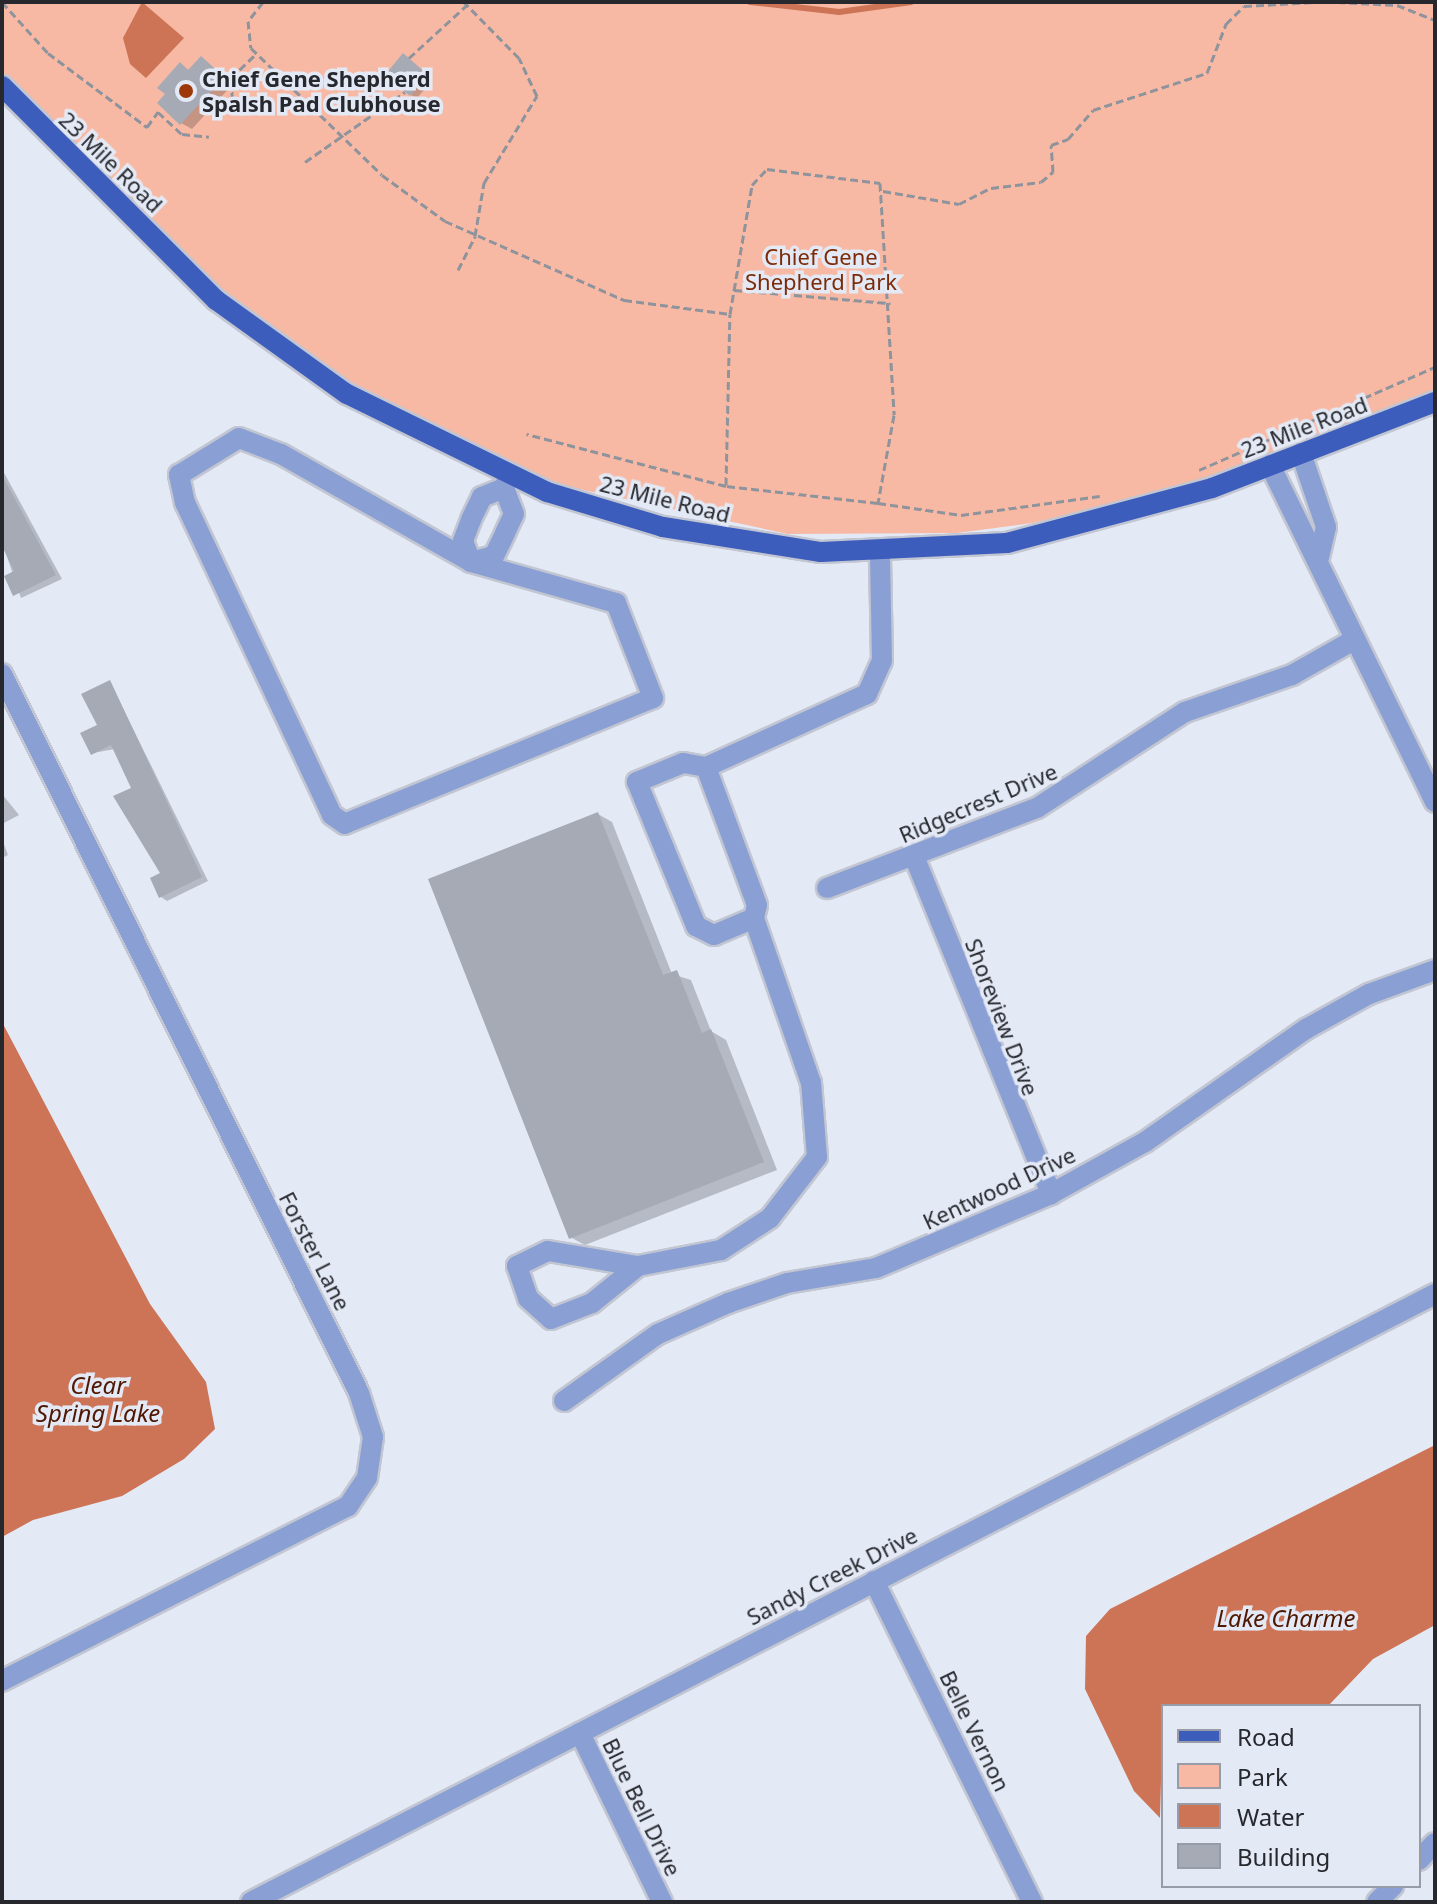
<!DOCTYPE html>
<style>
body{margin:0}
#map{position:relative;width:1437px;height:1904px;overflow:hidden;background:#e4e9f6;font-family:"Noto Sans",sans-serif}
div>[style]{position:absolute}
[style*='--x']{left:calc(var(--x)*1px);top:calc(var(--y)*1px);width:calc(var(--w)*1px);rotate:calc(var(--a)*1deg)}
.green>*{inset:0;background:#f7b9a4}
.water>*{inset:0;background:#cc7455}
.shadow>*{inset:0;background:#0003}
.stream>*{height:6px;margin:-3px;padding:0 3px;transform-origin:3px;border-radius:3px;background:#cc7455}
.building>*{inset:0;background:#a5aab5}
.path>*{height:3px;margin-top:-1.5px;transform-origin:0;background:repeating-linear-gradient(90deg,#8f939c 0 8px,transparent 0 12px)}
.roads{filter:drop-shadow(2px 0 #c2c6d2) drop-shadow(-2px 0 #c2c6d2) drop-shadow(0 2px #c2c6d2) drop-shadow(0 -2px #c2c6d2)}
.minor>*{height:20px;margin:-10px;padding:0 10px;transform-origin:10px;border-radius:10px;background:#8aa0d4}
.major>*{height:20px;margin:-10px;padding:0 10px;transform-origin:10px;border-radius:10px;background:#3d5dbc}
.dots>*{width:22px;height:22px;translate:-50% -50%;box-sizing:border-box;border:4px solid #e4e9f6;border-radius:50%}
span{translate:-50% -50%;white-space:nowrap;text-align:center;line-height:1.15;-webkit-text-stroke:7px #e4e9f6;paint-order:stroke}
.poi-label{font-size:22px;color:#26282d;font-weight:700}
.left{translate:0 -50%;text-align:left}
.street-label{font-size:22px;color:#26282d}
.park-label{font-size:22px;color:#7c2b08}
.water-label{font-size:24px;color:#501801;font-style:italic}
.frame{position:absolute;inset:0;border:4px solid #26282d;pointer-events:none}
.legend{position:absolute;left:1161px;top:1704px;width:260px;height:184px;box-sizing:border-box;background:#e4e9f6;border:2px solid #989ca6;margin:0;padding:10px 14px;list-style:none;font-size:24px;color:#26282d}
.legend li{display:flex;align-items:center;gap:16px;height:40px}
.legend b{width:40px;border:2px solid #989ca6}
</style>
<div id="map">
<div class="green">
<i style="clip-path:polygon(2px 2px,1435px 2px,1435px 392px,1210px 480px,1033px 523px,957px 533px,788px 534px,551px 483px,477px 453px,339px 379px,221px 293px,2px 74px)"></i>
</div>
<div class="water">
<i style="clip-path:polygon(142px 2px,184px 38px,146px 78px,130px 64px,123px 38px)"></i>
<i style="clip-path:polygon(2px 1022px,150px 1304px,206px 1382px,215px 1429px,184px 1459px,122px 1496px,33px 1520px,2px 1537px)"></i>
<i style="clip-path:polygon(1435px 1445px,1435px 1625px,1373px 1659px,1328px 1706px,1163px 1706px,1160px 1818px,1134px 1791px,1085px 1689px,1086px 1636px,1110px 1609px)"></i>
</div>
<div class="shadow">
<i style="clip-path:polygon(201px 59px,233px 84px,192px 129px,181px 123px,181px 65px,190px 71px)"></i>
<i style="clip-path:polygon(410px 60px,433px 80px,417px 98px,411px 95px)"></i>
<i style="clip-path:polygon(2px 469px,62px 579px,21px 598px,2px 542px)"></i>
<i style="clip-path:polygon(110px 682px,208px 881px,167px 901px,161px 897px,163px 874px,116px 797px,134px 789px,115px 749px,93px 753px)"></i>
<i style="clip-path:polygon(2px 794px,19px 815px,2px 824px)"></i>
<i style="clip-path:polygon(598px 814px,612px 822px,672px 974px,691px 980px,711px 1031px,726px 1040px,777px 1170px,585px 1245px,570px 1237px)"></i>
<i style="clip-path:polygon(2px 839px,8px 855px,2px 858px)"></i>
</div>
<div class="stream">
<i style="--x:750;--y:2;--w:90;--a:6.4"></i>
<i style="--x:839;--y:12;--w:73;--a:-7.9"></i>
</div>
<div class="building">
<i style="clip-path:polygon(403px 53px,428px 75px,410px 96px,385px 75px)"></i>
<i style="clip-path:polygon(201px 56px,224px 77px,180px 125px,157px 103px,165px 94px,157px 88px,180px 62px,188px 70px)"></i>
<i style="clip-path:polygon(2px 475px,56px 575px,13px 596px,4px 576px,14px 571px,2px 546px)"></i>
<i style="clip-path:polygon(110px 680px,202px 877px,159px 898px,150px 878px,160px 873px,113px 796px,131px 788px,111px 745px,91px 755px,80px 733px,97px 725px,81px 694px)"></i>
<i style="clip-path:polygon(598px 812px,663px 975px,677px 970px,702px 1033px,711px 1029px,764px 1162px,569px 1239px,428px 879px)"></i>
</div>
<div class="path">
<i style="--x:2;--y:2;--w:69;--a:48"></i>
<i style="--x:48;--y:53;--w:124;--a:36.8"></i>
<i style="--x:147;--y:127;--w:19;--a:-54"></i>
<i style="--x:158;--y:112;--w:33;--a:43"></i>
<i style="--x:182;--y:134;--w:27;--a:6"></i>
<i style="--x:263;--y:2;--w:24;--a:128"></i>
<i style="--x:248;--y:21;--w:27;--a:84"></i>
<i style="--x:251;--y:48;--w:182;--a:44.1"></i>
<i style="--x:382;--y:175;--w:78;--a:36.1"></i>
<i style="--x:445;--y:221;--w:196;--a:23.8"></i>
<i style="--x:624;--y:300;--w:107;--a:7.5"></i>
<i style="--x:730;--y:314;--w:131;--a:-80.3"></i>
<i style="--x:752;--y:185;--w:22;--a:-47"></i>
<i style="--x:767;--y:169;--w:114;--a:7.1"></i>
<i style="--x:880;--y:183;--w:232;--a:86.5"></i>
<i style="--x:894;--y:415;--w:89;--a:100.3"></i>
<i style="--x:878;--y:503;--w:153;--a:-173.6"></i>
<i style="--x:726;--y:486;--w:206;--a:-165.4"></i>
<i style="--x:1337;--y:2;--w:60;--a:2.9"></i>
<i style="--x:1397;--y:5;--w:41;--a:21.5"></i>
<i style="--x:409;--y:58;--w:79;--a:-42.4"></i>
<i style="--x:233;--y:112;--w:34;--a:-93"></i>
<i style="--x:231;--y:78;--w:35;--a:-44"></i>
<i style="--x:305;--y:162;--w:122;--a:-35"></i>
<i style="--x:883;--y:191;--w:77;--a:9.7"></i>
<i style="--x:959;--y:204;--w:36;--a:-27"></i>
<i style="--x:991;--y:188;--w:50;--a:-6.8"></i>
<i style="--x:1041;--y:182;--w:16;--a:-40"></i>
<i style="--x:1053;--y:172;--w:27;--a:-94"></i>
<i style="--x:1051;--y:145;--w:18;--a:-19"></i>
<i style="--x:1068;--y:139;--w:38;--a:-49"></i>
<i style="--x:1093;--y:110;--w:120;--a:-18"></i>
<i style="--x:1207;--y:73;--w:53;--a:-68.8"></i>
<i style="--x:1226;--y:24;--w:25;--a:-45"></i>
<i style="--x:1244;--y:6;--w:71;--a:-3.2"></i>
<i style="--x:458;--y:270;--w:38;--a:-63"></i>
<i style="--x:475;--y:236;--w:54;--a:-80.4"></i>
<i style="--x:484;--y:183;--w:102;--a:-58.7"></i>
<i style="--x:537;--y:96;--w:42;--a:-115.3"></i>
<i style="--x:519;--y:58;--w:78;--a:-134.5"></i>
<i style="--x:734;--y:290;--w:157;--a:4.8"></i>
<i style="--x:1199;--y:470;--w:257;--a:-23.6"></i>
<i style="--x:726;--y:485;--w:171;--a:-88.7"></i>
<i style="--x:878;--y:503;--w:84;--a:8.2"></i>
<i style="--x:961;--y:515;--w:140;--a:-7.8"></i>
</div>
<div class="roads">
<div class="minor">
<i style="--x:239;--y:438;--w:45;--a:20.9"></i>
<i style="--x:281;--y:454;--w:219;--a:29.6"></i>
<i style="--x:471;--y:562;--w:151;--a:15.8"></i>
<i style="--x:616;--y:603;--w:102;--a:68.7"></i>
<i style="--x:653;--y:698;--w:333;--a:157.8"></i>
<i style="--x:345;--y:824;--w:16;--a:-145"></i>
<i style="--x:332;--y:815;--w:345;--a:-115.2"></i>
<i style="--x:185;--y:503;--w:29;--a:-102"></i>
<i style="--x:179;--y:475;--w:70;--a:-31.7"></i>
<i style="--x:1301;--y:453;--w:78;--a:71.3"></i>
<i style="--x:1326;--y:527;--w:32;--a:103"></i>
<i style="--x:1270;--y:465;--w:375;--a:63.9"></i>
<i style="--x:504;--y:488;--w:24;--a:158"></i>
<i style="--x:482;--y:497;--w:25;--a:116"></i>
<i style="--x:471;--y:520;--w:22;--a:111"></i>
<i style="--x:463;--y:541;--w:22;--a:69"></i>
<i style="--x:471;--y:562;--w:24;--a:-15"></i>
<i style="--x:494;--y:556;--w:25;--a:-64"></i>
<i style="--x:505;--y:533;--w:21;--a:-65"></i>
<i style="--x:514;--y:514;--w:28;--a:-111"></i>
<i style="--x:504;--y:488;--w:14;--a:-69"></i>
<i style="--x:2;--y:674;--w:803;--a:63.59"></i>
<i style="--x:359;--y:1393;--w:46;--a:72.3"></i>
<i style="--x:373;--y:1437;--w:41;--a:98.3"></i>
<i style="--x:367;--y:1478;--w:34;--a:124"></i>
<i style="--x:348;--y:1506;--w:388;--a:153.2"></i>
<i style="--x:706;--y:767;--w:23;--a:-170"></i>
<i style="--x:683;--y:763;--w:50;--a:157.6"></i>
<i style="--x:637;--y:782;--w:156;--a:67.7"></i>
<i style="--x:696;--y:926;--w:20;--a:27"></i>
<i style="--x:714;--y:935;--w:43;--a:-23"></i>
<i style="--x:754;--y:918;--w:13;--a:-77"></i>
<i style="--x:757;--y:905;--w:147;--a:-110.3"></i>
<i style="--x:706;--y:767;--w:177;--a:-24.4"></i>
<i style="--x:867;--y:694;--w:36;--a:-66"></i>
<i style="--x:882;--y:661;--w:109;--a:-91.1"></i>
<i style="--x:914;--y:856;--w:365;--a:67.9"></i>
<i style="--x:827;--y:888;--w:225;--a:-20.9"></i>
<i style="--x:1037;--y:808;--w:176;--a:-33"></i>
<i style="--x:1185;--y:712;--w:113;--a:-19.1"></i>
<i style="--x:1292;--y:675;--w:69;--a:-29.5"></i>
<i style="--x:638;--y:1266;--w:59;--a:141.2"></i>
<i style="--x:592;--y:1303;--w:44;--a:158.7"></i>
<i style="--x:551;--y:1319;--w:31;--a:-138"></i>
<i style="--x:528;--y:1298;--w:34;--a:-109"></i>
<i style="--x:517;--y:1266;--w:34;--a:-26"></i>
<i style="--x:548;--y:1251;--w:91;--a:9.5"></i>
<i style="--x:638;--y:1266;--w:85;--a:-10.9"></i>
<i style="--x:721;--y:1250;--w:59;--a:-33.1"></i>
<i style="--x:770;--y:1218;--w:77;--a:-52.4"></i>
<i style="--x:817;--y:1157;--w:74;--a:-94.6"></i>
<i style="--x:811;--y:1083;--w:175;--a:-109.1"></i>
<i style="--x:564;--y:1401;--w:115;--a:-35.5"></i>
<i style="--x:658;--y:1334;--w:77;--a:-23.9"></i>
<i style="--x:728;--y:1303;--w:62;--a:-18.7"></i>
<i style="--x:787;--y:1283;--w:90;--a:-9.6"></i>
<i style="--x:876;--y:1268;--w:190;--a:-22.9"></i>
<i style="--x:1051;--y:1194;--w:107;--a:-29"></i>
<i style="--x:1145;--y:1142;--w:197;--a:-35.1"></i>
<i style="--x:1306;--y:1029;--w:72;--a:-29.1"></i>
<i style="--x:1369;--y:994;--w:70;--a:-20"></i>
<i style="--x:874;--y:1581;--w:358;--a:63.8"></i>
<i style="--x:580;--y:1733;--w:188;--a:64.1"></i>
<i style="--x:1419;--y:1860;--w:23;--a:-47"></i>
<i style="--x:251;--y:1902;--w:1331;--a:-27.18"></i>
<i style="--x:1377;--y:1902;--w:23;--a:-45"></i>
</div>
<div class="major">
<i style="--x:2;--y:86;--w:303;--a:45"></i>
<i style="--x:216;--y:300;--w:161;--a:35.7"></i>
<i style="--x:347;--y:394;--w:223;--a:26.1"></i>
<i style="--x:547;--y:492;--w:121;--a:16.8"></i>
<i style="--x:663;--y:527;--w:160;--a:9"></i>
<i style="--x:821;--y:552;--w:186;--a:-2.8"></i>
<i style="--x:1007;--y:543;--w:212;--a:-15"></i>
<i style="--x:1212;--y:488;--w:239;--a:-21.1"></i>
</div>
</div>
<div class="dots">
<i style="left:186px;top:91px;background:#9d380a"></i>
</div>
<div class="poi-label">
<span class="left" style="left:202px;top:91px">Chief Gene Shepherd<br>Spalsh Pad Clubhouse</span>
</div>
<div class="street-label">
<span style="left:111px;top:162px;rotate:44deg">23 Mile Road</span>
<span style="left:1304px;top:427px;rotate:-21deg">23 Mile Road</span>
<span style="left:665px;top:499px;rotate:14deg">23 Mile Road</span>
<span style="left:978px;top:803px;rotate:-23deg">Ridgecrest Drive</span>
<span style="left:1002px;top:1017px;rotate:69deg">Shoreview Drive</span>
<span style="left:999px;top:1188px;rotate:-25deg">Kentwood Drive</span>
<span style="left:315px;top:1251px;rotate:63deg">Forster Lane</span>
<span style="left:832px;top:1576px;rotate:-27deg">Sandy Creek Drive</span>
<span style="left:975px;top:1731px;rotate:64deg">Belle Vernon</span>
<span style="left:642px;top:1807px;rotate:64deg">Blue Bell Drive</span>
</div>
<div class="park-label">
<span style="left:821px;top:269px">Chief Gene<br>Shepherd Park</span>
</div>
<div class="water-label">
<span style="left:98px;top:1399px">Clear<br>Spring Lake</span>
<span style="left:1286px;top:1618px">Lake Charme</span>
</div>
<div class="frame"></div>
<ul class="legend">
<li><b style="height:10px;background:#3d5dbc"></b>Road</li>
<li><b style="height:22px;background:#f7b9a4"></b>Park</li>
<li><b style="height:22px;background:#cc7455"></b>Water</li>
<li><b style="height:22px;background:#a5aab5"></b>Building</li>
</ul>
</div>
